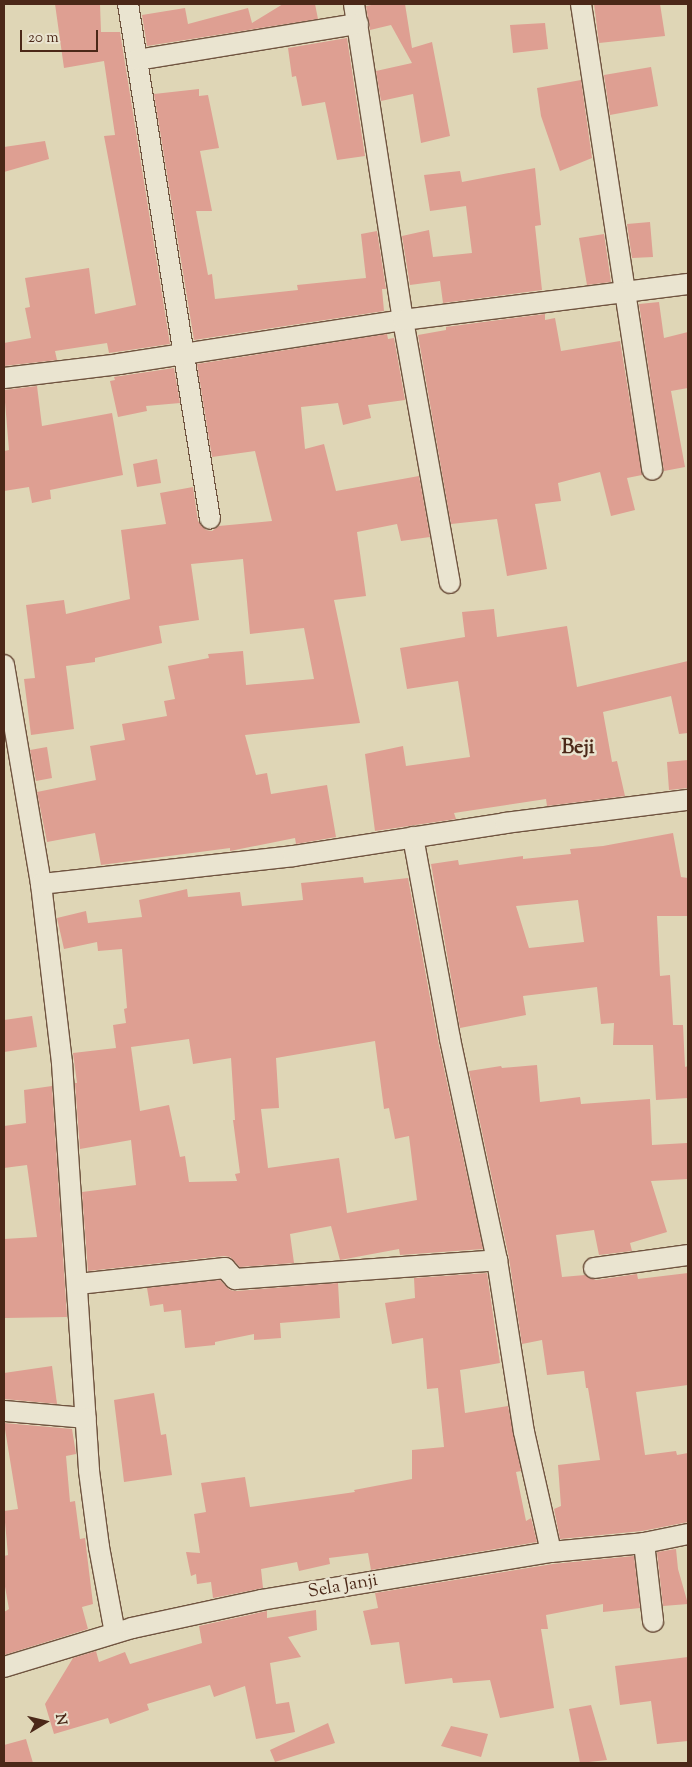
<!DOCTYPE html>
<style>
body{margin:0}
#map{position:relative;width:692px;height:1767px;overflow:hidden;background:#dfd6b6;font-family:"Sorts Mill Goudy",serif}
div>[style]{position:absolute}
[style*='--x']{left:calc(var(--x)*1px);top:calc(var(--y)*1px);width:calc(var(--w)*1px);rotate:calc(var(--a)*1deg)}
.building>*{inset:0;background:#de9f92}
.roads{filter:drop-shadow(1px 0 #705440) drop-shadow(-1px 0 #705440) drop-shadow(0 1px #705440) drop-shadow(0 -1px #705440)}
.minor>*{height:20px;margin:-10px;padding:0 10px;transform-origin:10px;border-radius:10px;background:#eae4d0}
span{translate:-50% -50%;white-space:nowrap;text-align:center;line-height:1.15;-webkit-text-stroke:5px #eae4d0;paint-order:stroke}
.street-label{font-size:18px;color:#4b2818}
.quarter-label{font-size:20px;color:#4b2818;font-weight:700}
.frame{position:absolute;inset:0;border:5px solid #4b2818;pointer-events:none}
.north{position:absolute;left:20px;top:1697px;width:50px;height:50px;-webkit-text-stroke:4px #eae4d0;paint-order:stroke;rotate:81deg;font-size:14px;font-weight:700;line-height:20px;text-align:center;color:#4b2818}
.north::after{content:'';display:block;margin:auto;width:18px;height:22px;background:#4b2818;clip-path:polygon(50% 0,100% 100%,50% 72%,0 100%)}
.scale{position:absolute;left:20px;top:30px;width:78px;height:22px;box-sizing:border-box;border:2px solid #4b2818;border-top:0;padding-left:6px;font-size:15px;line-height:18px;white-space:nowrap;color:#4b2818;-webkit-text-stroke:4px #eae4d0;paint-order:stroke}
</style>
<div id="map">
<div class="building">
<i style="clip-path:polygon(55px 4px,100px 4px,101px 32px,120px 32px,170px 344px,109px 353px,107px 343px,55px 351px,57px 360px,4px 366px,4px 343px,31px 338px,25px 308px,30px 307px,25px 278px,89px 268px,95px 314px,136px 305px,104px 136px,115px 135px,104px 61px,64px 68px)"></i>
<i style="clip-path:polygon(283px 4px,315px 4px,318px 19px,147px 46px,142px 15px,185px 8px,188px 24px,248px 8px,252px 23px)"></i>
<i style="clip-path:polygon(377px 4px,405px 4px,412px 48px,432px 42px,450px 136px,421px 143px,413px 94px,381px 101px,376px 71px,412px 63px,391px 25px,370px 30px,366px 6px)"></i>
<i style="clip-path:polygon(594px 4px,660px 4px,665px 36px,599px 43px)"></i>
<i style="clip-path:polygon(545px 23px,548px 49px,513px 53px,510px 25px)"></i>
<i style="clip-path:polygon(347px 38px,365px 156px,337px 160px,325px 102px,302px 106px,296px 76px,292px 77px,288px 48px)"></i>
<i style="clip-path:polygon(651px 67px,658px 106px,610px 115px,604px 75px)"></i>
<i style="clip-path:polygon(581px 80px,592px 158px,560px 171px,541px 116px,537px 88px)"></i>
<i style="clip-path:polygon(199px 89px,199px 96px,208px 95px,219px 148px,200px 151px,212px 211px,196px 211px,208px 275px,212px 274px,215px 299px,298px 290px,297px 285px,366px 278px,361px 234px,377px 231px,386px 289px,382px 289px,384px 311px,194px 340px,154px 94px)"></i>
<i style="clip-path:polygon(45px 141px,49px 159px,4px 172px,4px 147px)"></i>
<i style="clip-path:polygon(535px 168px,541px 225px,535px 226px,542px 290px,443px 303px,440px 281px,410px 285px,402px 236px,429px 230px,433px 257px,472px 253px,466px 206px,430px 211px,424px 175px,460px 171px,462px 182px)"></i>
<i style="clip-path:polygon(650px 222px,653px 257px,632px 258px,627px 224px)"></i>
<i style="clip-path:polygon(604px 234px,611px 282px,587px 285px,579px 238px)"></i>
<i style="clip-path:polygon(659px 302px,664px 338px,688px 332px,688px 388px,671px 391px,685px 467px,664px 471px,639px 304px)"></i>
<i style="clip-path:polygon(545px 314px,545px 320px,555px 318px,561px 351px,620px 341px,642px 475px,627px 478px,635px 510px,611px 516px,600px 472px,558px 483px,561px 501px,535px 504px,547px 569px,507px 576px,497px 519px,451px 524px,418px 335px,446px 330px,446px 327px)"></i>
<i style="clip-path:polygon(387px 334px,388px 339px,394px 338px,405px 400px,368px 405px,371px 418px,343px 425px,338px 403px,301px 407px,305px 449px,324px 444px,336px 491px,419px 476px,430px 537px,401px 541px,397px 524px,357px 532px,366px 596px,334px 600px,360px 723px,245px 735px,256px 775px,267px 773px,271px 794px,327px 785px,336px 837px,296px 844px,295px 838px,230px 851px,230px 848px,101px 865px,95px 833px,47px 842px,37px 792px,96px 780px,90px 746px,125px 740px,122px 724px,167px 716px,164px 701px,175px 699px,168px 666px,209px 658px,208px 654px,243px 651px,246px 685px,314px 679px,304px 628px,250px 634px,243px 559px,191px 564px,199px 620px,159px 626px,162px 643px,95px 658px,95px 662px,66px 666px,74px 729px,31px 735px,24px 679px,35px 678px,26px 605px,64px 600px,66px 614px,130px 599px,121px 530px,166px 524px,160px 493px,193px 487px,198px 521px,206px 530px,212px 531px,219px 526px,272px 521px,255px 451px,212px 457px,197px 364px)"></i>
<i style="clip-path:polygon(174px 368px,180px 403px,146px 406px,147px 411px,118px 417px,110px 381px,115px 380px,114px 377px)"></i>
<i style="clip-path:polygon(37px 386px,42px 426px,112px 413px,123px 475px,50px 490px,51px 499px,32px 503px,29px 487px,4px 491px,4px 451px,9px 450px,4px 390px)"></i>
<i style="clip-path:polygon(157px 459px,161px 483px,137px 487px,133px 464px)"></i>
<i style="clip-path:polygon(494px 609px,497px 637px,567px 626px,577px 687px,688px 661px,688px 733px,679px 734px,671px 696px,603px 712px,612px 762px,617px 761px,625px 796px,547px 806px,546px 799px,454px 813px,456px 819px,375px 831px,365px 754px,403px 746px,406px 766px,470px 757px,458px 681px,407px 689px,400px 648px,465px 637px,462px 612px)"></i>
<i style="clip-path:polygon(47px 747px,52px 778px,36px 781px,30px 750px)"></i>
<i style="clip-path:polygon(688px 760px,688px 788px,669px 790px,667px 762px)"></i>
<i style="clip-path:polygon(evenodd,673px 833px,681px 877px,688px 878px,688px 916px,657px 916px,660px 976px,670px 975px,673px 1025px,683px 1025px,685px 1067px,688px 1066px,688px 1098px,656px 1100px,653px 1045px,613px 1045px,614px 1023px,601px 1024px,597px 987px,523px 996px,526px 1015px,460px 1028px,431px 864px,458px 860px,459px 865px,523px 856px,523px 859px,571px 854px,570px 849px,603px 846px,673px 833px,578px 900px,584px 942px,529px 948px,516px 906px,578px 900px)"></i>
<i style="clip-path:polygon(evenodd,363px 877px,364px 883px,408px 878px,438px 1041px,483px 1249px,400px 1255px,399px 1249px,340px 1260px,331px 1226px,290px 1234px,294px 1263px,240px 1267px,230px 1257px,224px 1256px,88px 1271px,82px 1192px,136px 1185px,131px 1140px,80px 1149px,75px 1083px,77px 1083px,73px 1053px,116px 1048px,113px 1025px,126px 1023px,124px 1009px,127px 1008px,122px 949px,98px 951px,97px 942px,64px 949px,57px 918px,86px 911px,88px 923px,142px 917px,139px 900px,187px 889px,188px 897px,240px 892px,242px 906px,303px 900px,301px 883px,363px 877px,189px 1039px,193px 1064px,231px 1058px,235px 1120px,233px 1120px,240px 1173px,235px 1174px,237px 1181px,189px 1182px,185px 1156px,180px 1157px,169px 1105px,140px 1111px,131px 1047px,189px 1039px,363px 877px,375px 1041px,384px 1109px,389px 1108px,395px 1139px,409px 1136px,417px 1200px,347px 1213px,339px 1158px,268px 1168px,261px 1109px,279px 1108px,276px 1058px,375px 1041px)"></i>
<i style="clip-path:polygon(32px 1016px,37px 1047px,4px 1052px,4px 1020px)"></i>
<i style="clip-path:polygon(537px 1065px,540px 1102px,580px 1097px,581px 1104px,650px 1099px,652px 1145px,687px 1143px,688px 1179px,651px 1181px,667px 1232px,630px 1243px,632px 1251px,599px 1255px,594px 1230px,556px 1235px,562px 1277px,585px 1275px,596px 1280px,637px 1274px,638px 1279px,688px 1273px,688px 1385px,636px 1392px,645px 1455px,676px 1451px,677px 1455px,688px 1453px,688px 1522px,642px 1531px,560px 1539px,554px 1509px,561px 1506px,558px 1465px,600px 1460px,588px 1388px,586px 1388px,584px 1371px,547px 1375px,542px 1340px,522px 1344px,509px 1258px,469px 1071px,501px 1066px,502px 1068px)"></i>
<i style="clip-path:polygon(52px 1086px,67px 1317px,4px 1318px,4px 1239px,37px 1237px,27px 1165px,4px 1168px,4px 1126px,26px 1123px,24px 1090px)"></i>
<i style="clip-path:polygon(487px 1273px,500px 1363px,460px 1370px,465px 1413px,508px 1406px,521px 1471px,516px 1472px,526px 1521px,531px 1518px,537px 1542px,371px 1570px,368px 1553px,329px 1558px,330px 1564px,299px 1571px,297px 1562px,261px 1569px,263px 1588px,213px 1598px,211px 1582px,197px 1584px,196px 1574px,191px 1576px,186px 1552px,200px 1553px,194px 1514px,206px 1512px,201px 1483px,245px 1477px,250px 1507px,355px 1492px,354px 1490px,412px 1479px,412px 1450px,444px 1447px,438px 1388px,427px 1389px,423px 1338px,392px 1344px,385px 1303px,415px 1298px,414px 1278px)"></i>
<i style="clip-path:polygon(220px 1280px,230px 1290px,236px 1291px,338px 1283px,340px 1318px,280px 1323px,281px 1338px,254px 1340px,254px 1334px,215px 1342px,215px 1345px,185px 1348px,181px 1310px,164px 1312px,163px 1304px,150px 1306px,147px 1288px)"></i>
<i style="clip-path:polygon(52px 1366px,57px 1404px,4px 1399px,4px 1373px)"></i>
<i style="clip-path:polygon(154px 1393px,161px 1435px,166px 1434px,172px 1475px,124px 1482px,114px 1400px)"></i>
<i style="clip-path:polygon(4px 1423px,72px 1429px,76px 1454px,66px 1456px,70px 1502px,75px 1501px,80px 1539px,85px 1538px,93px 1604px,82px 1607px,88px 1629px,4px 1655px,4px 1612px,9px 1609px,4px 1581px,4px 1556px,8px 1555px,4px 1511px,18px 1509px)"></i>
<i style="clip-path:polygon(676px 1549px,678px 1569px,688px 1604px,663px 1606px,657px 1552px)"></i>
<i style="clip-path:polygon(634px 1556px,640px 1608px,603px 1612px,603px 1604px,546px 1615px,548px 1629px,541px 1629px,554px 1708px,500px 1718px,490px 1680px,453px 1683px,452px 1678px,405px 1684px,399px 1642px,371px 1645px,363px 1611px,378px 1608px,375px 1593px,553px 1564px)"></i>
<i style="clip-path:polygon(316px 1610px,317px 1630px,288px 1637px,301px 1657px,270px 1663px,276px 1704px,289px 1702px,295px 1732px,256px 1739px,245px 1686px,214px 1697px,210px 1685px,147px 1704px,149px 1710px,110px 1724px,108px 1718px,54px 1734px,45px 1704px,73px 1658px,96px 1651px,99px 1662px,125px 1652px,130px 1664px,202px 1643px,199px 1626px,267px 1611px,267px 1618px)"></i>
<i style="clip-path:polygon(688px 1657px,688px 1741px,657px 1744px,651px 1701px,620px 1705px,615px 1666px)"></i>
<i style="clip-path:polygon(591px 1705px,607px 1760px,580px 1763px,569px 1709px)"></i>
<i style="clip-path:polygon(328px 1723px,335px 1743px,275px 1762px,270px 1750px)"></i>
<i style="clip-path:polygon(451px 1726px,488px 1734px,481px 1757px,441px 1746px)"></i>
<i style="clip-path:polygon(26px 1739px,33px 1763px,4px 1763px,4px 1745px)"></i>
</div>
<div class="roads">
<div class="minor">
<i style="--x:128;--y:4;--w:521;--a:80.95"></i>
<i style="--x:354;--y:4;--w:320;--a:81.2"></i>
<i style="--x:403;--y:320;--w:267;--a:79.9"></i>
<i style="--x:581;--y:4;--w:471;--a:81.3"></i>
<i style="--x:137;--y:60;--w:224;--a:-9.3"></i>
<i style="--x:4;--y:378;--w:116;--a:-6.9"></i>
<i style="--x:119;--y:364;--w:287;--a:-8.8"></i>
<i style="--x:403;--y:320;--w:287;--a:-7.2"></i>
<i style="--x:4;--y:665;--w:222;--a:80.4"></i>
<i style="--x:41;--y:884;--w:180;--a:83.3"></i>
<i style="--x:62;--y:1063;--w:409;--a:86.2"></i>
<i style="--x:89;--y:1471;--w:77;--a:82.5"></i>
<i style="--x:99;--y:1547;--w:87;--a:79.5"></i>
<i style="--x:413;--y:837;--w:205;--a:79.6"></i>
<i style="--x:450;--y:1039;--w:226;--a:78"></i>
<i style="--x:497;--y:1260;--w:174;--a:81.1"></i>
<i style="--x:524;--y:1432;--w:123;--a:77.3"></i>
<i style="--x:41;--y:884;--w:254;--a:-6.3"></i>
<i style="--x:293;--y:856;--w:215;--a:-8.8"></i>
<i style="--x:505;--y:823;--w:184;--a:-7.2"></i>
<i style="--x:594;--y:1268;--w:95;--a:-7.9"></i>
<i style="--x:78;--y:1284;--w:148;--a:-6.2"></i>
<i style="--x:225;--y:1268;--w:15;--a:48"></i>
<i style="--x:235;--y:1279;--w:263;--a:-4.1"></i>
<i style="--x:4;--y:1411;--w:82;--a:4.9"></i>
<i style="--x:644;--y:1543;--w:79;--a:83.4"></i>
<i style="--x:4;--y:1667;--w:134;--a:-16.9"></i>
<i style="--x:132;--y:1628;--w:132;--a:-12.2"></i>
<i style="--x:261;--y:1600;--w:294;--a:-9.4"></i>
<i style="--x:551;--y:1552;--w:93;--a:-5.5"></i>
<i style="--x:644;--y:1543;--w:45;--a:-11.6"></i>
</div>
</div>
<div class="street-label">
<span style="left:343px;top:1587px;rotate:-10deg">Sela Janji</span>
</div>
<div class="quarter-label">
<span style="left:578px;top:748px">Beji</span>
</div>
<div class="frame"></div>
<div class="north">N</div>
<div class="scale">20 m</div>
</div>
